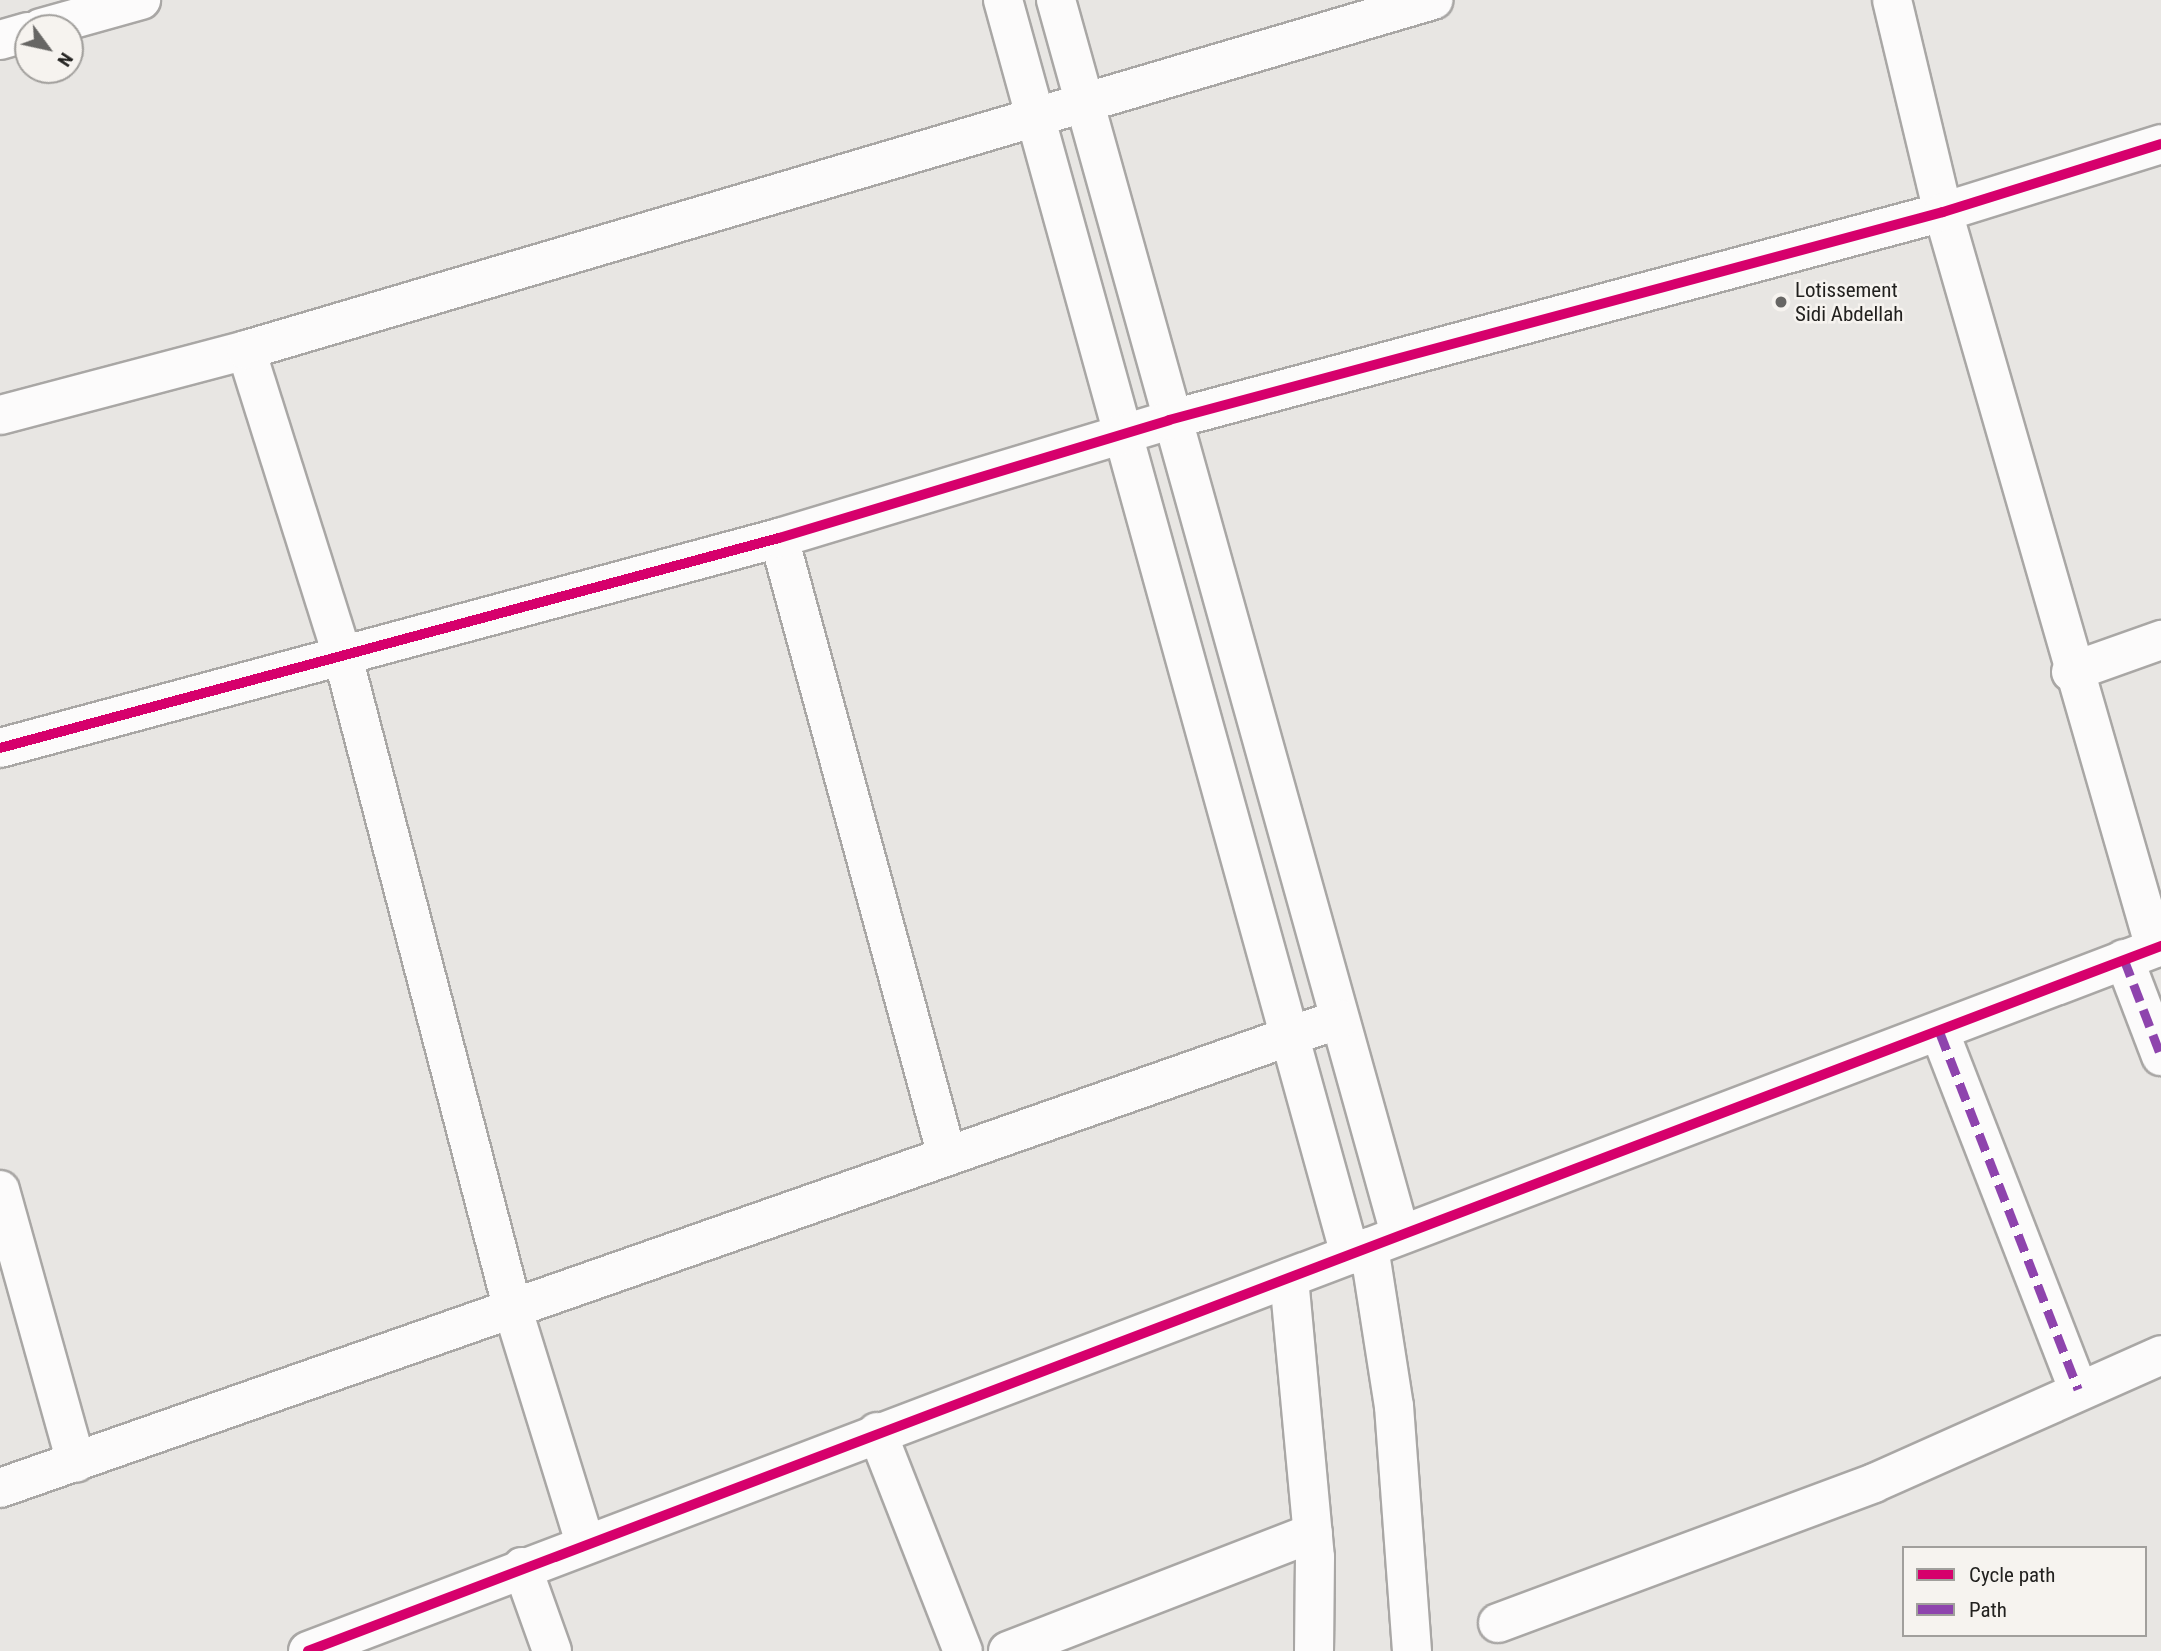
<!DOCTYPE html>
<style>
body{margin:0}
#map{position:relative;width:2161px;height:1651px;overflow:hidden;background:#e8e6e3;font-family:"Roboto Condensed",sans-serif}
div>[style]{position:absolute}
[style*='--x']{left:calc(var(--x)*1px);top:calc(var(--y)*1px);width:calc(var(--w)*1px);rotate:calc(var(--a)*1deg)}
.roads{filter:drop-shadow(2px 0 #a9a7a5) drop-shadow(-2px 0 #a9a7a5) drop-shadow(0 2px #a9a7a5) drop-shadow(0 -2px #a9a7a5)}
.street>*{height:38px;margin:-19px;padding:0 19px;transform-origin:19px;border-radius:19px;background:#fcfbfb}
.quiet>*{height:9px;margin-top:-4.5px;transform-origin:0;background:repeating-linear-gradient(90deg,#8e44ad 0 18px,transparent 0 27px)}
.cycleway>*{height:10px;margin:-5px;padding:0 5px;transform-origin:5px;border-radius:5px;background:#d6006c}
.dots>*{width:19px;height:19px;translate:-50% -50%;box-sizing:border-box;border:4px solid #f6f3ef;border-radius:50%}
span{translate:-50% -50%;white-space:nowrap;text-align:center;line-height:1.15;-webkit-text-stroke:5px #f6f3ef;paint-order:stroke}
.poi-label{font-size:21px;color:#22211f}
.left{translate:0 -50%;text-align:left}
.legend{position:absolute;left:1902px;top:1546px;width:245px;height:91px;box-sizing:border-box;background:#f6f3ef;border:2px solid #a19f9c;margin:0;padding:9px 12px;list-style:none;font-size:21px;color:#22211f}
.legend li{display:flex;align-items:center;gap:14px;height:35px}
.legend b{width:35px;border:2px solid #a19f9c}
.north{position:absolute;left:14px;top:14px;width:70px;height:70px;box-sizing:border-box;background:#f6f3ef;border:2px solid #a19f9c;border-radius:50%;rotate:123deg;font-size:19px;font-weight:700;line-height:28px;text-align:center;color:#22211f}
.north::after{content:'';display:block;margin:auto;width:24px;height:32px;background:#676664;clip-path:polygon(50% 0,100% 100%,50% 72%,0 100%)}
</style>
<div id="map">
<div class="roads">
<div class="street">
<i style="--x:1003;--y:0;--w:1302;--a:74.54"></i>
<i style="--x:1056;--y:0;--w:1281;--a:74.42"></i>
<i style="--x:1892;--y:0;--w:218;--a:76.5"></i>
<i style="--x:1943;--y:212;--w:766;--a:73.93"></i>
<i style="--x:41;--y:28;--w:104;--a:-15.6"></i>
<i style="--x:0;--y:40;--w:29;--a:-16"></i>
<i style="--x:246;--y:350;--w:322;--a:72.5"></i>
<i style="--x:343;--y:657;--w:675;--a:75.41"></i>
<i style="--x:513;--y:1310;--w:243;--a:72.8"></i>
<i style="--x:0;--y:415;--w:254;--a:-14.8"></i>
<i style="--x:246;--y:350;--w:1238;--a:-16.43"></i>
<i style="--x:779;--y:538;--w:640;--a:74.79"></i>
<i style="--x:2071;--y:672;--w:96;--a:-19.6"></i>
<i style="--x:0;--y:748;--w:807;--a:-15.09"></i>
<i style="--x:779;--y:538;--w:407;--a:-16.8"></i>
<i style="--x:1169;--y:420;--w:801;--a:-15.04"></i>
<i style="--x:1943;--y:212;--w:228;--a:-17.3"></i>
<i style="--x:2124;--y:959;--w:104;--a:69.1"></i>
<i style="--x:1940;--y:1033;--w:382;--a:68.8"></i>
<i style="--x:0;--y:1190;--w:283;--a:74.4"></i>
<i style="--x:1369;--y:1247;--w:161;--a:81.1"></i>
<i style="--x:1394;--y:1406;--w:246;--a:85.8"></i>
<i style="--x:1289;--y:1278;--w:280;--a:84.7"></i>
<i style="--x:1315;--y:1557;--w:94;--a:90.6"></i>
<i style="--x:877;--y:1432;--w:235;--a:68.6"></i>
<i style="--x:0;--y:1488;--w:1419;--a:-19.3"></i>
<i style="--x:522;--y:1567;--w:89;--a:70.3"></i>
<i style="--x:1498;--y:1623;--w:401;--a:-20.4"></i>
<i style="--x:1874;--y:1483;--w:314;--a:-24"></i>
<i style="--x:308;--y:1651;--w:1983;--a:-20.83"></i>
<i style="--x:1008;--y:1651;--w:327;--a:-21.2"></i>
</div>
</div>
<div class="quiet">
<i style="--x:2124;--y:959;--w:104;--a:69.1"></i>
<i style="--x:1940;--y:1033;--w:382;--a:68.8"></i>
</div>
<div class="cycleway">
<i style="--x:0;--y:748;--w:807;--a:-15.09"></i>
<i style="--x:779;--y:538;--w:407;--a:-16.8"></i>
<i style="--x:1169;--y:420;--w:801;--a:-15.04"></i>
<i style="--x:1943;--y:212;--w:228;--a:-17.3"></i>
<i style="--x:308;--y:1651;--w:1983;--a:-20.83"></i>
</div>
<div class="dots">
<i style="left:1781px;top:302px;background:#676664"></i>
</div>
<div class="poi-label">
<span class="left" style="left:1795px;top:302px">Lotissement<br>Sidi Abdellah</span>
</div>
<ul class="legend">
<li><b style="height:9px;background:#d6006c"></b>Cycle path</li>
<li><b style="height:9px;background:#8e44ad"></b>Path</li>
</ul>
<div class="north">N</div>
</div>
